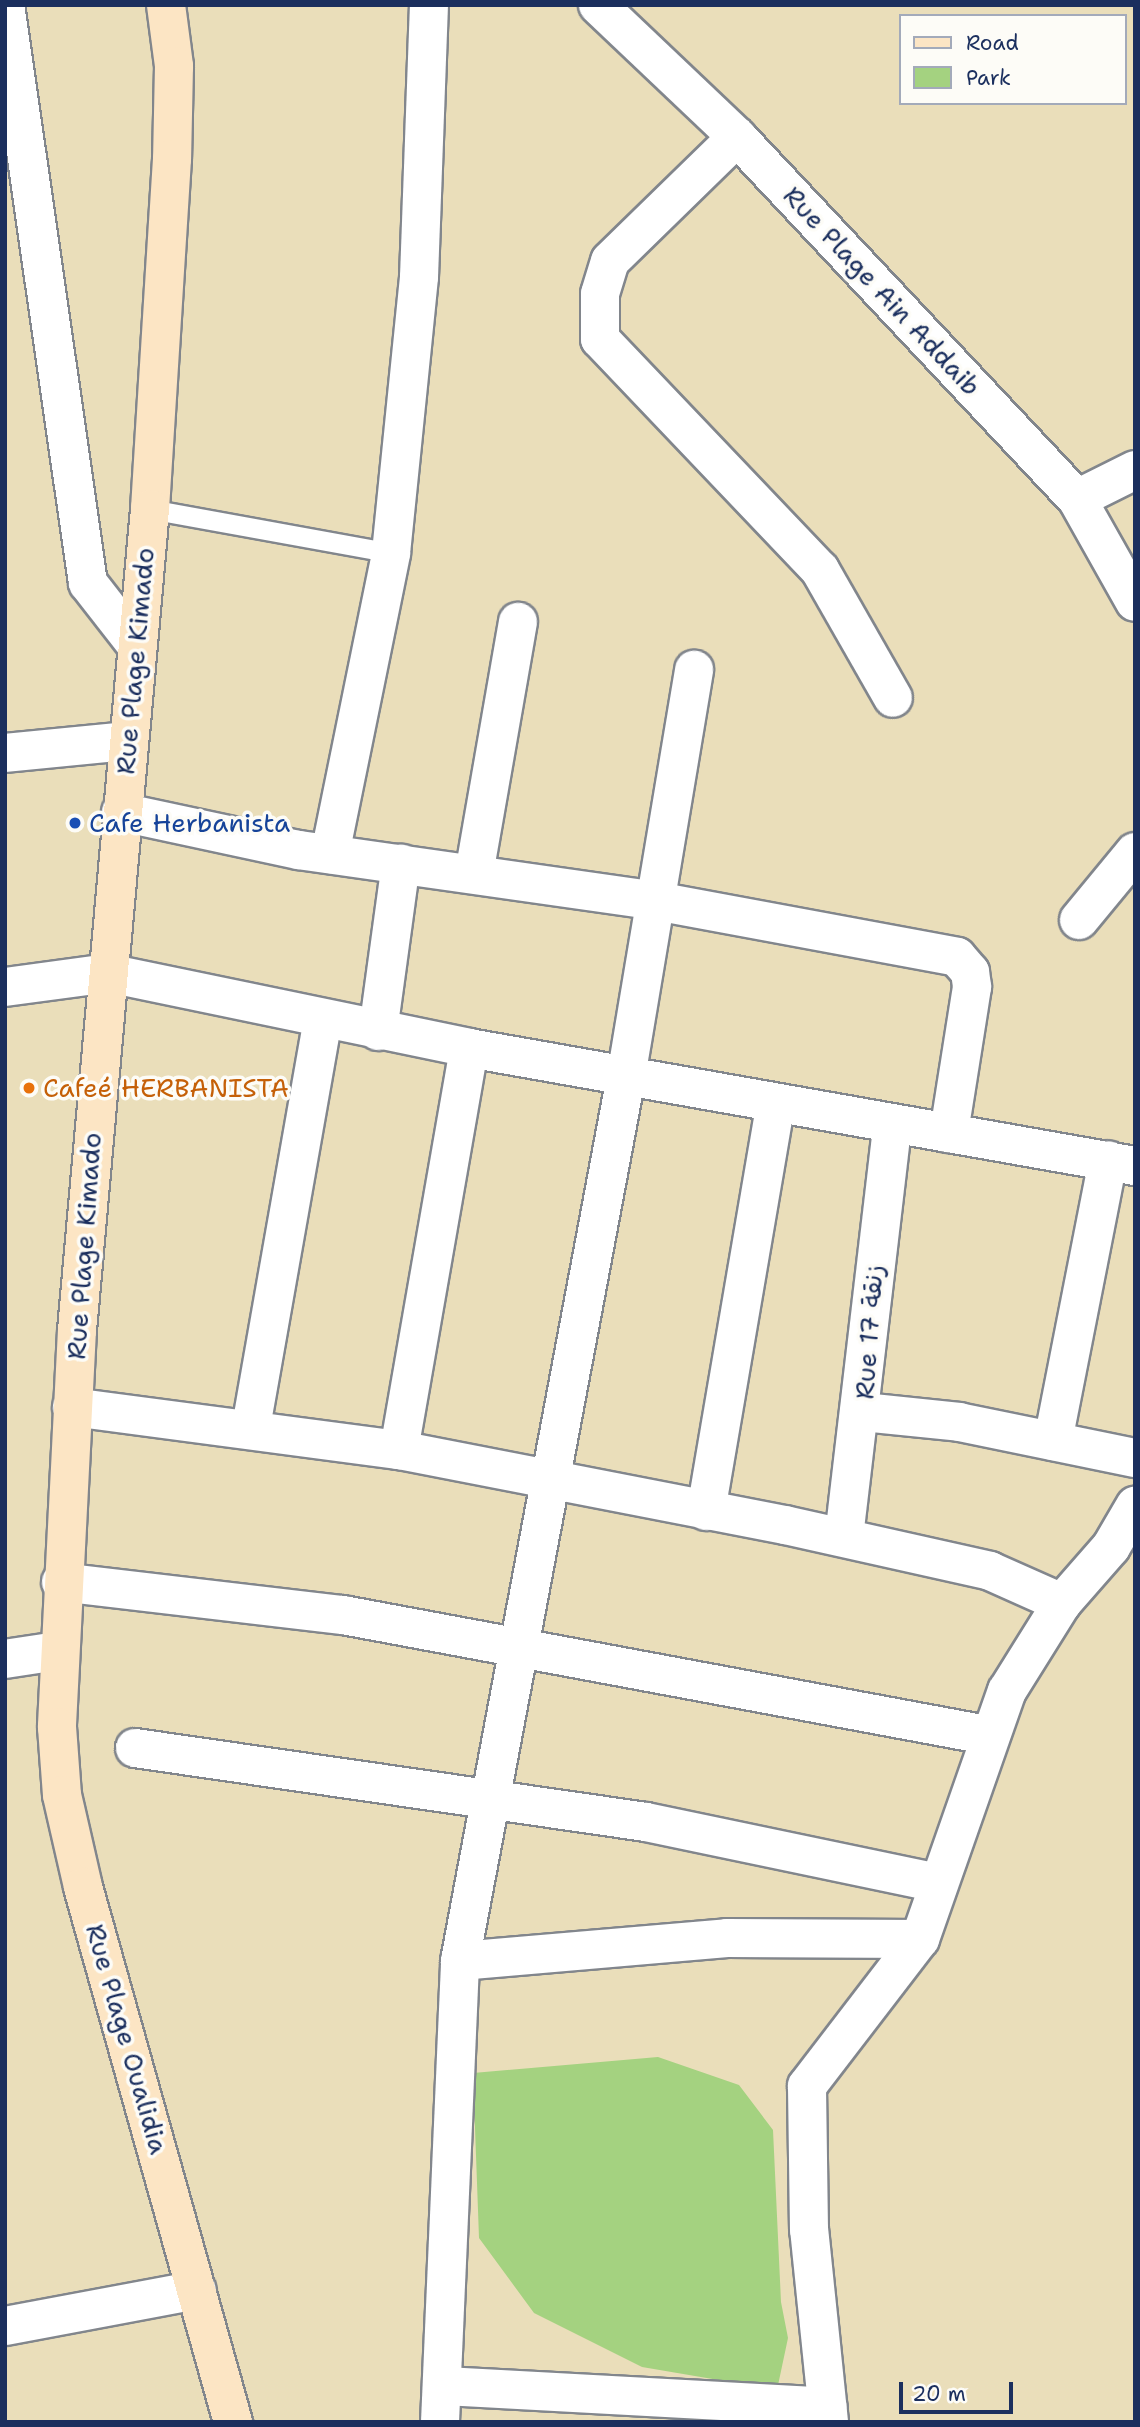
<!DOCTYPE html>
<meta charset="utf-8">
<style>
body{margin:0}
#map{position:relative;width:1140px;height:2427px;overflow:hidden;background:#eadeba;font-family:"Shantell Sans","Playpen Sans Arabic",sans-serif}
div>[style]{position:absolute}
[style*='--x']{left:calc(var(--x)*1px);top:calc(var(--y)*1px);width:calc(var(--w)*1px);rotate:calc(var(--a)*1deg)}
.green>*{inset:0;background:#a4d280}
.roads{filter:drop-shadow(2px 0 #82868c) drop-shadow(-2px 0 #82868c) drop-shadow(0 2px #82868c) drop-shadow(0 -2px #82868c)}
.lane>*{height:19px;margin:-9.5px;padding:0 9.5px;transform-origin:9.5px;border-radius:9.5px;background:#fff}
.street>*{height:38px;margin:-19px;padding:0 19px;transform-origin:19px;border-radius:19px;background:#fff}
.secondary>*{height:38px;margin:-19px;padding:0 19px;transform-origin:19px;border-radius:19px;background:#fce5c4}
.dots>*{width:19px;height:19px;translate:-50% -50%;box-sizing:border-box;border:4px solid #fdfcf7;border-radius:50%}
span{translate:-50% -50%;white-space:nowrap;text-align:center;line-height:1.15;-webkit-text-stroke:7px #fdfcf7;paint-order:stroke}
.street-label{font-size:26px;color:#1b2f5e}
.transit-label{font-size:26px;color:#164399}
.left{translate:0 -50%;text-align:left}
.food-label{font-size:26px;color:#c56008}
.frame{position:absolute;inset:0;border:7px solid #1b2f5e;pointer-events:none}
.legend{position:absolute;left:899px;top:14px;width:228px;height:91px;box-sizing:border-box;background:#fdfcf7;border:2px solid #a3aaba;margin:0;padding:9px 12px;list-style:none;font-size:21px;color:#1b2f5e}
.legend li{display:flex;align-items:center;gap:14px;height:35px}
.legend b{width:35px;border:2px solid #a3aaba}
.scale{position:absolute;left:899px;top:2382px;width:114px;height:32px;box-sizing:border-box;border:4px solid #1b2f5e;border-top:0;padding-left:9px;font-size:21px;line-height:24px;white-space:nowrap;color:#1b2f5e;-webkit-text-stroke:5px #fdfcf7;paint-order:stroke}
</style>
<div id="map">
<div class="green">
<i style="clip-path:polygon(658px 2057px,739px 2085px,773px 2130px,781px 2302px,788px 2338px,777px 2390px,642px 2367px,534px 2313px,479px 2238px,473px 2073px)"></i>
</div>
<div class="roads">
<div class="lane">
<i style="--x:150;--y:509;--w:245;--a:10.3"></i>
</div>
<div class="street">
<i style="--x:5;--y:5;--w:584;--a:81.83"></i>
<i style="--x:88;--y:583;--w:75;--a:52.1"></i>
<i style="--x:598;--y:5;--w:192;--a:43.5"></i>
<i style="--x:737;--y:137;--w:497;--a:46.8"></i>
<i style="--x:1077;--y:499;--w:118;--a:60.6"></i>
<i style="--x:737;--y:137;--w:177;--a:135.7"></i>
<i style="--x:610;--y:261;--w:34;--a:107"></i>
<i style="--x:600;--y:294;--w:45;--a:90"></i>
<i style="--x:600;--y:339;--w:319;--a:46.4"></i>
<i style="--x:820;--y:570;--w:147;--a:60.3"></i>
<i style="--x:1077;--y:499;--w:65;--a:-26.6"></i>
<i style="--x:5;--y:753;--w:123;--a:-5.6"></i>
<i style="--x:121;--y:812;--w:182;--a:12.1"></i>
<i style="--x:299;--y:850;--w:361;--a:8.1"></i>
<i style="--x:656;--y:901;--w:306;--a:10.5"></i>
<i style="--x:957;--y:957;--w:20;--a:49"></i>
<i style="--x:970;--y:972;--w:15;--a:82"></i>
<i style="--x:972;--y:987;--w:148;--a:99"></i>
<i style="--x:330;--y:854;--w:307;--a:-78.5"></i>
<i style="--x:391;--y:553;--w:277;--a:-84.2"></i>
<i style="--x:419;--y:277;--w:272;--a:-87.9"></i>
<i style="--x:474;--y:874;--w:256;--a:-80.1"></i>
<i style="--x:1079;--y:920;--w:88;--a:-50.5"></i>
<i style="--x:5;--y:987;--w:104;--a:-7.7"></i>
<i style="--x:108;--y:973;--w:369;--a:11.7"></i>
<i style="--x:469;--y:1048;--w:676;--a:10.05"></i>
<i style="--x:378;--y:1031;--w:169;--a:-82.2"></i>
<i style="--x:72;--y:1407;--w:330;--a:7.5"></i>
<i style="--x:399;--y:1450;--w:393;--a:11"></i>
<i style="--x:785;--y:1525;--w:210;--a:12.6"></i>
<i style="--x:990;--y:1571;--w:79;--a:24"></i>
<i style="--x:863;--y:1412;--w:97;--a:5.9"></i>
<i style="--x:959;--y:1422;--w:180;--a:11.6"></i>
<i style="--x:251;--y:1427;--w:413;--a:-80"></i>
<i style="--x:1053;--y:1441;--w:286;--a:-78.9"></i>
<i style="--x:399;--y:1450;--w:408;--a:-80.1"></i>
<i style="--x:706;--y:1511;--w:414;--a:-80.3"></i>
<i style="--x:844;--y:1537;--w:413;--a:-83.3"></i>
<i style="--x:61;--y:1582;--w:284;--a:6.7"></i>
<i style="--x:343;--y:1615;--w:655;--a:10.56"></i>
<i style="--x:5;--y:1659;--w:54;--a:-8.6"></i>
<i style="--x:135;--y:1748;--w:516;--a:8.24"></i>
<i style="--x:646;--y:1822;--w:297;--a:11.8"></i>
<i style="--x:460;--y:1961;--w:268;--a:-4.9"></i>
<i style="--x:727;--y:1938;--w:193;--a:0.3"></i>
<i style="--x:5;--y:2326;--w:195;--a:-10.6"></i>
<i style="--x:445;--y:2386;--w:383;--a:3.1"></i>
<i style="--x:440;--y:2422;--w:461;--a:-87.5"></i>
<i style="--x:460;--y:1961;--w:899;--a:-79.36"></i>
<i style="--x:626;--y:1077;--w:413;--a:-80.5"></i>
<i style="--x:829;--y:2422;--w:193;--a:-95.9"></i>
<i style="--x:809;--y:2230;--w:144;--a:-90.8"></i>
<i style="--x:807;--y:2086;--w:185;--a:-52.5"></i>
<i style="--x:920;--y:1939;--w:263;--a:-70.7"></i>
<i style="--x:1007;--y:1691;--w:104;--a:-58"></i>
<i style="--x:1062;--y:1603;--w:74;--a:-48.8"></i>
<i style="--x:1111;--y:1547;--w:48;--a:-59.7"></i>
</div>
<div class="secondary">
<i style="--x:166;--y:5;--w:62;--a:82.5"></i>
<i style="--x:174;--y:66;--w:93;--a:91.2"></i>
<i style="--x:172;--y:159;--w:351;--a:93.6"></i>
<i style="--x:150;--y:509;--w:824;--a:95.08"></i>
<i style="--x:77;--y:1330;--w:398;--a:92.9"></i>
<i style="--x:57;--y:1727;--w:68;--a:85.8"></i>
<i style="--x:62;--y:1795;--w:94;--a:77.1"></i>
<i style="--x:83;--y:1887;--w:556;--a:74.34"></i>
</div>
</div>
<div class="dots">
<i style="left:75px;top:823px;background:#1a4fb4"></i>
<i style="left:29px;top:1088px;background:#e8710a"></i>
</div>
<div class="street-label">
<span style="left:882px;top:291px;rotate:47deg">Rue Plage Ain Addaib</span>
<span style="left:135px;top:661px;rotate:-85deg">Rue Plage Kimado</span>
<span style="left:84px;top:1246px;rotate:-86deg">Rue Plage Kimado</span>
<span style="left:869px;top:1332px;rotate:-86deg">Rue 17 زنقة</span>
<span style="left:127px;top:2039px;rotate:74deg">Rue Plage Oualidia</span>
</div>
<div class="transit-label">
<span class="left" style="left:89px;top:823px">Cafe Herbanista</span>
</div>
<div class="food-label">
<span class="left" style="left:43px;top:1088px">Cafeé HERBANISTA</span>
</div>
<div class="frame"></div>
<ul class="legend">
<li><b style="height:9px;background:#fce5c4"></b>Road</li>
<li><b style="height:19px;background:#a4d280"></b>Park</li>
</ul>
<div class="scale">20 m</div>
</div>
